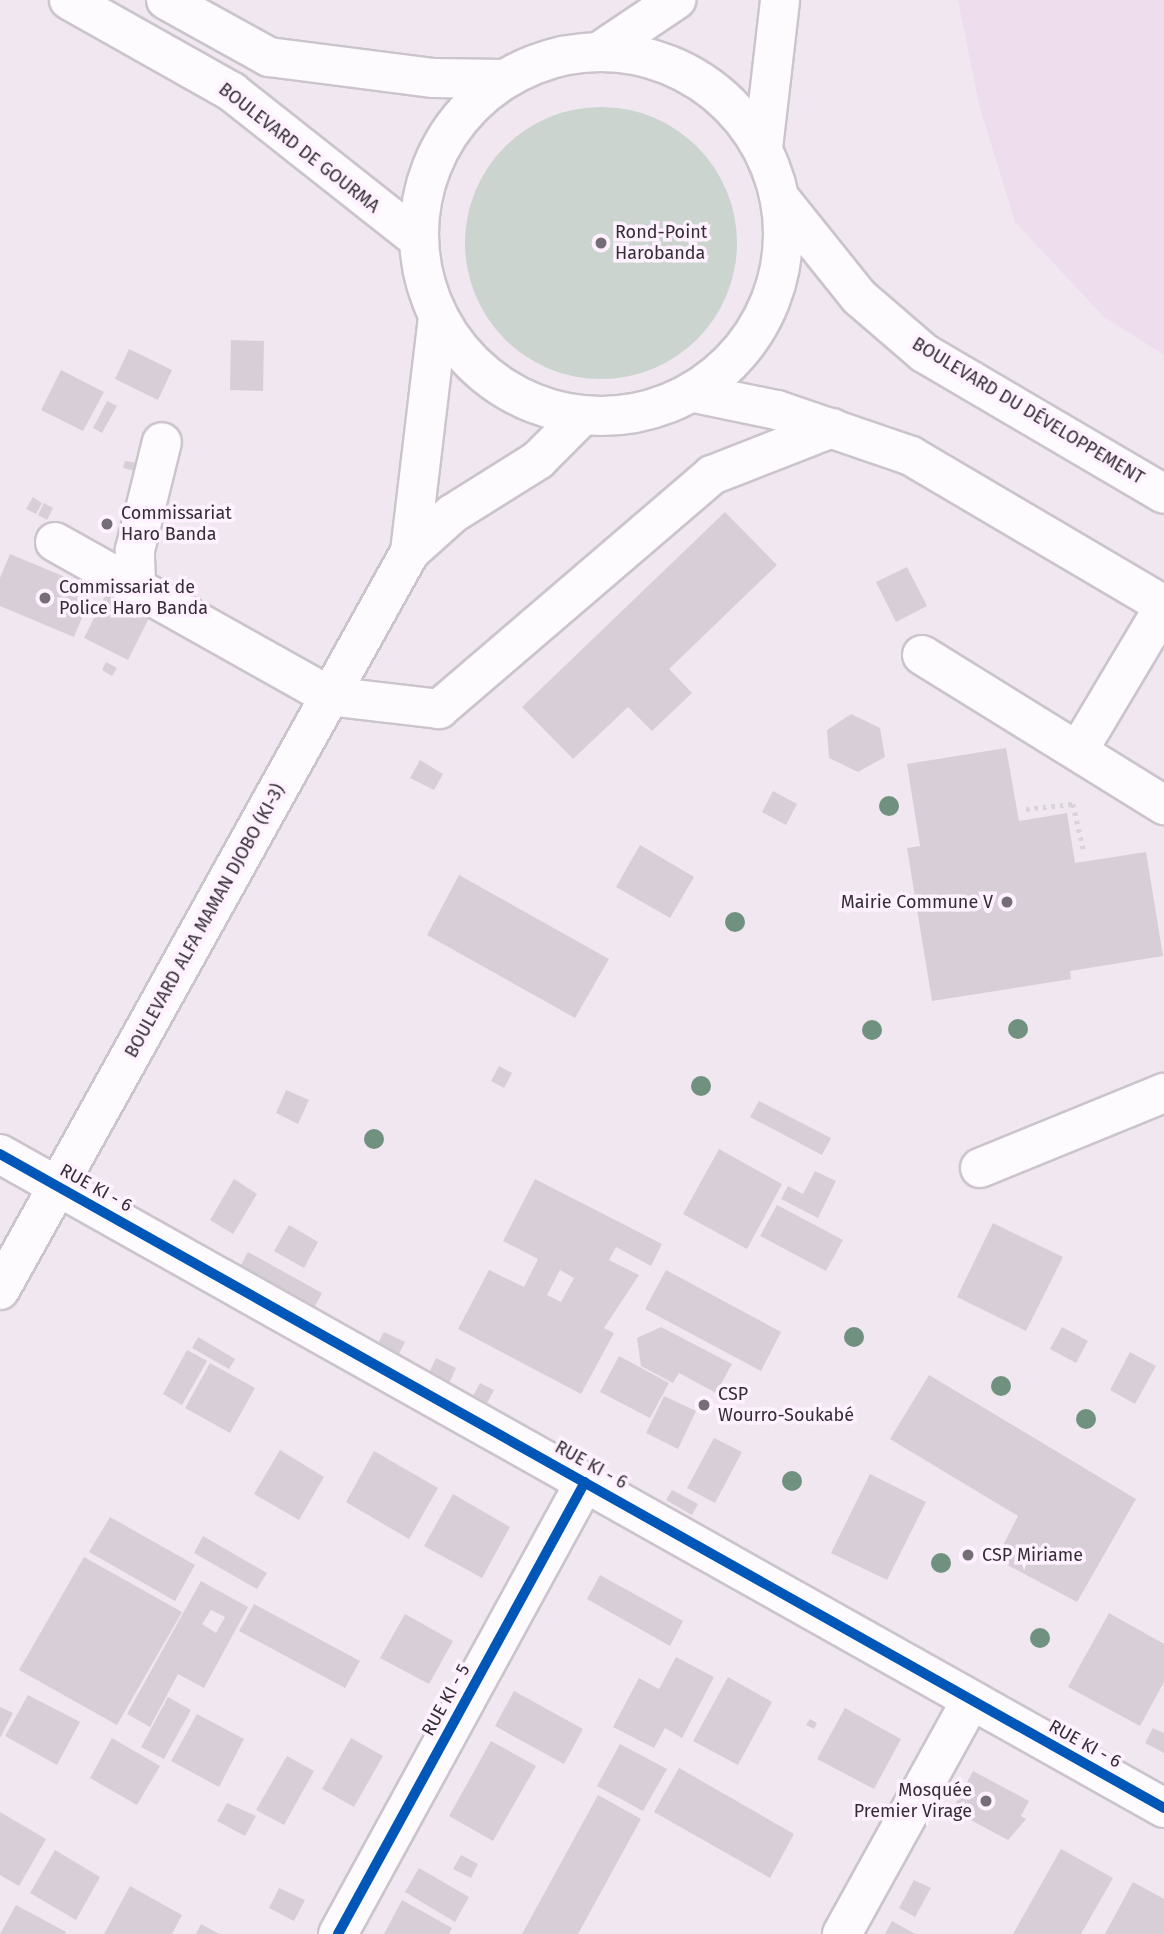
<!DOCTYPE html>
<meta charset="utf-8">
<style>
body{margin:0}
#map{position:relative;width:1164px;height:1934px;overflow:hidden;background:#f0e7f0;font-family:"Fira Sans",sans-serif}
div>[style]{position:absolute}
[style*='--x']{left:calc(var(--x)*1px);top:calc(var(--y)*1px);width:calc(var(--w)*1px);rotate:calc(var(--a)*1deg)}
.built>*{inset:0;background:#eddded}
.green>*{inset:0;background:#cbd4ce}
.round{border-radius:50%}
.building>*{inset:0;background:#d8ced8}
.path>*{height:4.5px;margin-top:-2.25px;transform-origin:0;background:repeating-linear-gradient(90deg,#d8d5d8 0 3.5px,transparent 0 8.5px)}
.roads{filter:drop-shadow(2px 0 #ccc4cc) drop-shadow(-2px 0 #ccc4cc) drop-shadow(0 2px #ccc4cc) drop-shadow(0 -2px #ccc4cc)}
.minor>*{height:38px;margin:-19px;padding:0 19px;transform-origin:19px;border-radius:19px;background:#fdfbfd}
.major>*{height:38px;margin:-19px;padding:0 19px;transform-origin:19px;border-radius:19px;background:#fdfbfd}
.highway>*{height:38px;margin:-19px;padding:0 19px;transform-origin:19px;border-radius:19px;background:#fdfbfd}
.highway>.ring{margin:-19px;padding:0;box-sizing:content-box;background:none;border:38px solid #fdfbfd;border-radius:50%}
.cycleway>*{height:10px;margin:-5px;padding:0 5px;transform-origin:5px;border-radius:5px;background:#0057b8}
.trees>*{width:20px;height:20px;margin:-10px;border-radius:50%;background:#719180}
.dots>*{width:19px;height:19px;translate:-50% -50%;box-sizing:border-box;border:4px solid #fff1ff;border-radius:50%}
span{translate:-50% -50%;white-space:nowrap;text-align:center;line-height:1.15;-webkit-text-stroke:7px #fff1ff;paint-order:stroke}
.street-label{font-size:18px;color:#342d34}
.poi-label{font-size:18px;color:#342d34}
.left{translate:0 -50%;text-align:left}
.right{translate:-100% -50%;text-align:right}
</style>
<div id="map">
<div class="built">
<i style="clip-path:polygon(958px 0,1164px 0,1164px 355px,1103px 316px,1015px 222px,979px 104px)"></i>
</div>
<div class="green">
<i class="round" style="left:465px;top:107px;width:272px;height:272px"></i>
</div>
<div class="building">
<i style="clip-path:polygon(231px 340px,264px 341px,263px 391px,230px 390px)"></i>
<i style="clip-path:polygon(129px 349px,172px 370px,158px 400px,115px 379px)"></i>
<i style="clip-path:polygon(61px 370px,104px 392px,83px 431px,41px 410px)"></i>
<i style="clip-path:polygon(107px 401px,117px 406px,102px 433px,93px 428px)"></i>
<i style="clip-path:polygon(125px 461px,137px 463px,135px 471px,123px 468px)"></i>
<i style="clip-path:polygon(33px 497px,42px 503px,36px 514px,26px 509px)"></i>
<i style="clip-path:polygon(44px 503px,53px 508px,47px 520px,38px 515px)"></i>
<i style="clip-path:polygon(725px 512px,777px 565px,669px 669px,692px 693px,652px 731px,628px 707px,573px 759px,522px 707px)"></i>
<i style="clip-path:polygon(10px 554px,94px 589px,74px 637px,0 606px,0 578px)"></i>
<i style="clip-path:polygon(907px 567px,927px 606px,896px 622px,876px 582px)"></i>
<i style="clip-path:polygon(107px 592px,151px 614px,128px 660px,84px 638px)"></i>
<i style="clip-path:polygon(106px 662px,117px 668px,112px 676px,102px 670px)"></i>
<i style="clip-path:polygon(851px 714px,880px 728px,885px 757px,858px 772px,829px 758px,827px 730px)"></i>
<i style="clip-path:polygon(1006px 748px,1019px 821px,1067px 813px,1075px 863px,1146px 852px,1163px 956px,1070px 971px,1071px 979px,932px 1001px,907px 848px,920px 846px,907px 764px)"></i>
<i style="clip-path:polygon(420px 760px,443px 774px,434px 790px,410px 778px)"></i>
<i style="clip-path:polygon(773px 791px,797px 804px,786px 825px,762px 812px)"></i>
<i style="clip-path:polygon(640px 845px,694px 877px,670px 918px,616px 887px)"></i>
<i style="clip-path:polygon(459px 875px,609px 959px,575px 1018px,427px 935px)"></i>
<i style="clip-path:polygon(499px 1066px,512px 1073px,504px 1088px,491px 1081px)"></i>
<i style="clip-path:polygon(286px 1090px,309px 1100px,298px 1124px,276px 1113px)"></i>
<i style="clip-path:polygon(759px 1101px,831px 1138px,822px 1155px,750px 1117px)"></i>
<i style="clip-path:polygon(719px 1149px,782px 1184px,747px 1249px,683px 1214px)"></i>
<i style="clip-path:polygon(815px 1171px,836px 1181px,818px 1218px,781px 1199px,788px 1186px,803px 1194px)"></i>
<i style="clip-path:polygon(234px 1179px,257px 1194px,233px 1234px,210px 1220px)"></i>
<i style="clip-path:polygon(evenodd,535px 1179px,662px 1244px,651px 1266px,616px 1247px,609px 1260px,639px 1275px,604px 1328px,614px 1333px,581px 1394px,458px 1329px,489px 1270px,524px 1287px,538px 1259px,503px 1241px,535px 1179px,560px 1270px,574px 1278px,561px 1302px,547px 1295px,560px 1270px)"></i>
<i style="clip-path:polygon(777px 1205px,843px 1240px,826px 1271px,760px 1236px)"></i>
<i style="clip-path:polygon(993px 1223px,1063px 1257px,1026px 1331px,957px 1297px)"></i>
<i style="clip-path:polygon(289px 1225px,318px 1242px,304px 1268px,274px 1251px)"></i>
<i style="clip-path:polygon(248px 1252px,322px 1293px,310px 1316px,235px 1276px)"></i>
<i style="clip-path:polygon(666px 1270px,781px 1332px,761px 1371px,645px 1309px)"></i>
<i style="clip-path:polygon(661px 1327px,732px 1364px,716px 1393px,679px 1373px,673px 1383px,641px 1366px,637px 1338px)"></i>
<i style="clip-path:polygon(1062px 1327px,1088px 1341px,1076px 1363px,1050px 1349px)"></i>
<i style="clip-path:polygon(384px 1332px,405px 1342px,399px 1354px,378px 1343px)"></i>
<i style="clip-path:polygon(198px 1337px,235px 1359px,229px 1369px,192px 1348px)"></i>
<i style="clip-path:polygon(187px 1350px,207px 1361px,182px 1405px,163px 1394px)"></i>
<i style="clip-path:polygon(1130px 1352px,1156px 1366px,1135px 1404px,1110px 1390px)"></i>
<i style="clip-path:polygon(619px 1356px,669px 1383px,650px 1418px,600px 1392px)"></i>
<i style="clip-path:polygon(436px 1358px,456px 1368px,447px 1388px,427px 1377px)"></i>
<i style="clip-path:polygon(210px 1363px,255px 1388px,230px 1433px,185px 1408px)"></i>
<i style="clip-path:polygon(929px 1375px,1136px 1499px,1077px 1602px,996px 1559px,1018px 1516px,890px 1439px)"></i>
<i style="clip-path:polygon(480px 1383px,494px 1390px,487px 1403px,473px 1396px)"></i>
<i style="clip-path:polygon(664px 1396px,696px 1411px,678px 1449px,646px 1433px)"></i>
<i style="clip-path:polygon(714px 1438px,742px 1452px,715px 1503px,687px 1488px)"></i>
<i style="clip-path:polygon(280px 1450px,324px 1477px,299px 1520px,254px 1494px)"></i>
<i style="clip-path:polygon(374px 1451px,438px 1488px,409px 1539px,346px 1502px)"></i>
<i style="clip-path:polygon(870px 1474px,926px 1502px,887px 1580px,831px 1553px)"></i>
<i style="clip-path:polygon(672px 1490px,698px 1504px,692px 1515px,666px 1500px)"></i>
<i style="clip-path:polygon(453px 1494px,510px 1527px,482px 1578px,424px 1546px)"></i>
<i style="clip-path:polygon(110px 1517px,195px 1565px,175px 1601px,89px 1552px)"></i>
<i style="clip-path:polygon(203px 1536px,267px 1573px,257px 1589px,194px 1553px)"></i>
<i style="clip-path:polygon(84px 1557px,182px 1612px,117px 1725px,19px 1670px)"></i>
<i style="clip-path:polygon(600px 1575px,683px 1621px,670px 1646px,587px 1599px)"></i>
<i style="clip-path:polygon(evenodd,201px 1581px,248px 1607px,204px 1688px,178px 1674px,150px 1727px,127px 1714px,201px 1581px,211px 1610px,225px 1617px,216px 1633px,202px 1624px,211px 1610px)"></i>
<i style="clip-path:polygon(254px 1604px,360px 1661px,345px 1688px,239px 1631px)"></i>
<i style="clip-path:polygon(1109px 1613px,1164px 1644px,1164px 1682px,1140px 1726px,1068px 1687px)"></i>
<i style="clip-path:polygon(405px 1614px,453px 1641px,429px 1684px,380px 1658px)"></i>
<i style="clip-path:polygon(676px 1657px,714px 1677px,682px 1738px,665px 1728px,654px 1748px,613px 1727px,639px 1678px,659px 1689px)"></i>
<i style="clip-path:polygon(728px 1677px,772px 1702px,738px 1765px,693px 1741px)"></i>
<i style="clip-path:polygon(514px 1691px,583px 1729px,564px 1764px,495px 1726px)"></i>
<i style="clip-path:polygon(28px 1695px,80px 1722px,57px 1765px,5px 1736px)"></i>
<i style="clip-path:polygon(168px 1697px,191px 1710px,164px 1759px,141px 1747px)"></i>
<i style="clip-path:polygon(0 1707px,13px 1713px,0 1738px)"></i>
<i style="clip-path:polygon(845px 1708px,901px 1739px,874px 1789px,817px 1759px)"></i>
<i style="clip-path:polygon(197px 1714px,244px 1739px,219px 1787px,171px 1761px)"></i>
<i style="clip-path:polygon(810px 1719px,817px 1723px,814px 1729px,806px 1725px)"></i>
<i style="clip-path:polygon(1153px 1728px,1164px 1733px,1164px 1753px,1145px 1743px)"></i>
<i style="clip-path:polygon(112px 1738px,160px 1766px,137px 1805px,90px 1778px)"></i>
<i style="clip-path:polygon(351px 1738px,383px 1756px,354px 1807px,322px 1789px)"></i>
<i style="clip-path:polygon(491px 1741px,536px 1766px,493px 1841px,449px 1816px)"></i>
<i style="clip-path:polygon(620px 1744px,667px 1769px,643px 1811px,597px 1786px)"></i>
<i style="clip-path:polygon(287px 1756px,314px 1771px,284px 1825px,256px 1810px)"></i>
<i style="clip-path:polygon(679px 1768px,794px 1834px,770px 1878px,654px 1812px)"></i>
<i style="clip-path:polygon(973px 1771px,1029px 1801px,1021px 1816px,1026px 1819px,1008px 1840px,952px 1810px)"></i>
<i style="clip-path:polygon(598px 1795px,641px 1819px,578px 1934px,522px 1934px)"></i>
<i style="clip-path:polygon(227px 1803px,256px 1816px,245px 1836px,217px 1821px)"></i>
<i style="clip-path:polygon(0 1812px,46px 1839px,19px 1886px,0 1875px)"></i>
<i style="clip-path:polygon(1061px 1849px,1113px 1878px,1081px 1934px,1013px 1934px)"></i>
<i style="clip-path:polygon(55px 1850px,100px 1877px,76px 1920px,30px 1893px)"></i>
<i style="clip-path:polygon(461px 1855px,478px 1864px,471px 1878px,453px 1869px)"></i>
<i style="clip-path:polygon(419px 1868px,469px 1897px,455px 1922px,405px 1892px)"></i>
<i style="clip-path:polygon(914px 1880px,931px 1888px,915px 1917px,899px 1908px)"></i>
<i style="clip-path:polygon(1133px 1882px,1164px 1899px,1164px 1934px,1105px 1934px)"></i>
<i style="clip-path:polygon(130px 1886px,182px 1915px,172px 1934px,104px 1934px)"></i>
<i style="clip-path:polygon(279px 1888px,305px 1900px,294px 1921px,269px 1908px)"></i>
<i style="clip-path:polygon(402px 1900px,452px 1928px,449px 1934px,384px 1934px)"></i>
<i style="clip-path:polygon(16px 1905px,66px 1932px,65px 1934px,0 1934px)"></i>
<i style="clip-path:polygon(892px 1921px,915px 1934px,885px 1934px)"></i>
<i style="clip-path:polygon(201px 1924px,219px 1934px,196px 1934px)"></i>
</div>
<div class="path">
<i style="--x:1026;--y:809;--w:47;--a:-6.1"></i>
<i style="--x:1073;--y:804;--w:49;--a:77.1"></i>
</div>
<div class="roads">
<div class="minor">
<i style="--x:55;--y:542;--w:314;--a:29.3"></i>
<i style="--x:329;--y:696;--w:111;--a:6.7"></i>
<i style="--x:439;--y:709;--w:360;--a:-40.6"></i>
<i style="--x:712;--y:475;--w:129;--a:-21.4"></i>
<i style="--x:136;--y:585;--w:35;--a:-92"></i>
<i style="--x:135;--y:550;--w:111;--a:-76"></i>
<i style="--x:922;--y:655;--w:285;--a:31.8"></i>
<i style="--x:1078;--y:751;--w:168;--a:-59.2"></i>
<i style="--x:0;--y:1154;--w:1335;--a:29.33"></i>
<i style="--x:980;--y:1168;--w:199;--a:-22.2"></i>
<i style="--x:338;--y:1934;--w:515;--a:-61.35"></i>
<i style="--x:842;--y:1934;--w:267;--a:-61.1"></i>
</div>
<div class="major">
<i style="--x:600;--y:51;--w:92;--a:-33.9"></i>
<i style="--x:763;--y:148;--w:149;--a:-83.4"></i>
<i style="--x:410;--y:552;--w:237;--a:-83.2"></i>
<i style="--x:0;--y:1290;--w:844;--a:-60.95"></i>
<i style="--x:410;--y:552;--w:57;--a:-42.1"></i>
<i style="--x:452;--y:514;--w:102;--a:-32.1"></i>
<i style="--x:538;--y:460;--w:62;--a:-45"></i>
</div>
<div class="highway">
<i style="--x:69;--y:0;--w:187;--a:29.4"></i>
<i style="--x:232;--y:92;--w:236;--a:38.3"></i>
<i style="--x:166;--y:0;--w:118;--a:29"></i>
<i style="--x:269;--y:57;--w:166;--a:7.3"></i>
<i style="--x:434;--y:78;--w:69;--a:0.8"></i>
<i class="ring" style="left:419px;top:52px;width:326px;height:326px"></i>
<i style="--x:782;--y:201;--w:123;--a:51.3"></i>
<i style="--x:859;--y:297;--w:86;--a:40.7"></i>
<i style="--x:924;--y:353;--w:278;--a:30.4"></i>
<i style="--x:694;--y:393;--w:85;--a:11.6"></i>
<i style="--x:777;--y:410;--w:142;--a:18.9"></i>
<i style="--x:911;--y:456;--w:294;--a:30.5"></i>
</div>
</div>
<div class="cycleway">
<i style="--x:0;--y:1154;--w:1335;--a:29.33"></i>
<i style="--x:338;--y:1934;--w:515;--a:-61.35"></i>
</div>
<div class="trees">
<i style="left:889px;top:806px"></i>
<i style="left:735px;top:922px"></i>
<i style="left:1018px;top:1029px"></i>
<i style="left:872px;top:1030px"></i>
<i style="left:701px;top:1086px"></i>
<i style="left:374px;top:1139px"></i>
<i style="left:854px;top:1337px"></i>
<i style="left:1001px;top:1386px"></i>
<i style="left:1086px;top:1419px"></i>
<i style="left:792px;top:1481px"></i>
<i style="left:941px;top:1563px"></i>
<i style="left:1040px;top:1638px"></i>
</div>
<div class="dots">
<i style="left:601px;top:243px;background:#766e76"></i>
<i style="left:107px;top:524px;background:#766e76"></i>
<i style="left:45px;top:598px;background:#766e76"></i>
<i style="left:1007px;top:902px;background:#766e76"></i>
<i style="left:704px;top:1405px;background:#766e76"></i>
<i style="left:968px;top:1555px;background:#766e76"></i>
<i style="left:986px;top:1801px;background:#766e76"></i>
</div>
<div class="street-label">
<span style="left:299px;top:148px;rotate:38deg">BOULEVARD DE GOURMA</span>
<span style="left:1028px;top:411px;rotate:31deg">BOULEVARD DU DÉVELOPPEMENT</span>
<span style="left:205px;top:921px;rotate:-61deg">BOULEVARD ALFA MAMAN DJOBO (KI-3)</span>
<span style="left:96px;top:1188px;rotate:29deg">RUE KI - 6</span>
<span style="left:591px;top:1465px;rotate:29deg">RUE KI - 6</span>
<span style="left:446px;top:1700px;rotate:-61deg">RUE KI - 5</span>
<span style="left:1085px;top:1744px;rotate:29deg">RUE KI - 6</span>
</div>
<div class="poi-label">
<span class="left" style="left:615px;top:243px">Rond-Point<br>Harobanda</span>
<span class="left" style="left:121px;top:524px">Commissariat<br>Haro Banda</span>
<span class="left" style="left:59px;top:598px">Commissariat de<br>Police Haro Banda</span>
<span class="right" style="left:993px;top:902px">Mairie Commune V</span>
<span class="left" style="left:718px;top:1405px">CSP<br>Wourro-Soukabé</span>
<span class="left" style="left:982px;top:1555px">CSP Miriame</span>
<span class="right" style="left:972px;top:1801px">Mosquée<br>Premier Virage</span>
</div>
</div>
